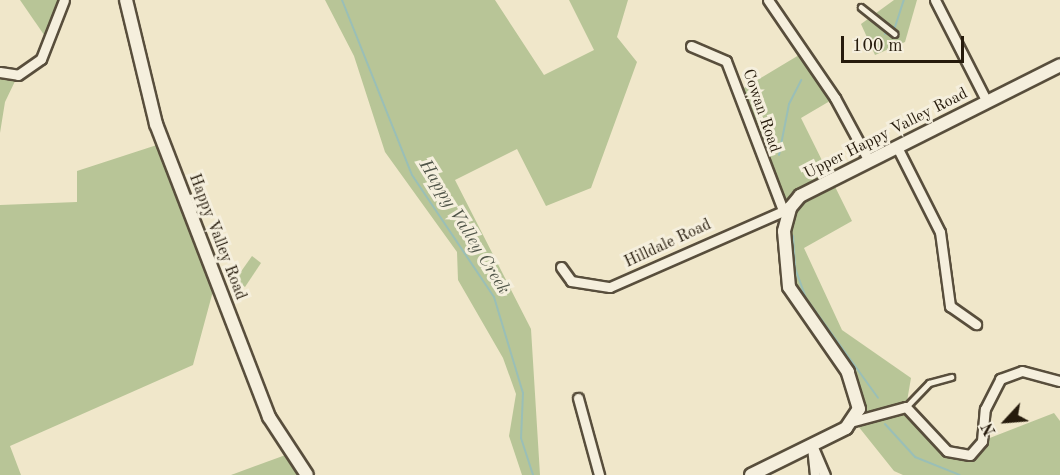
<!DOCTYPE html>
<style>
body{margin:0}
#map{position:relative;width:1060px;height:475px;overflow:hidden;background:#f0e7ca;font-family:"Old Standard TT",serif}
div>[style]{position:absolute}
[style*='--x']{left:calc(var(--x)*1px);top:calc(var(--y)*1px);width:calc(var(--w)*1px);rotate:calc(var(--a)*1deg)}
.green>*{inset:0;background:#b8c597}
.stream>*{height:2px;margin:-1px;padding:0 1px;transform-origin:1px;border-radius:1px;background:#9abfb7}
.roads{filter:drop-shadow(2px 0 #584e3c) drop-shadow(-2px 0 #584e3c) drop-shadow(0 2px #584e3c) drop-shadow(0 -2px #584e3c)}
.lane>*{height:4.5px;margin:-2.25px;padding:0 2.25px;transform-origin:2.25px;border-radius:2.25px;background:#f5efdd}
.street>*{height:9px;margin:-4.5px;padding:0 4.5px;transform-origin:4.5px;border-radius:4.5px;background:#f5efdd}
.secondary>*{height:12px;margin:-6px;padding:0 6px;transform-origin:6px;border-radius:6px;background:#f5efdd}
span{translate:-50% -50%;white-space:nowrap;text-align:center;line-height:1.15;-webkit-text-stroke:6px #f5efdd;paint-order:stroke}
.street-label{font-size:16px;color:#261b0c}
.water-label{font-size:18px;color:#4f5448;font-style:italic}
.north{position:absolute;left:976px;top:391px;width:60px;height:60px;-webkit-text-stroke:4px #f5efdd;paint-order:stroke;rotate:244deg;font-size:16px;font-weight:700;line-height:24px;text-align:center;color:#261b0c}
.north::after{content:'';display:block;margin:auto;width:21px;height:27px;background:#261b0c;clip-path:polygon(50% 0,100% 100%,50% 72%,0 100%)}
.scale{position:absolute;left:841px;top:36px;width:123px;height:27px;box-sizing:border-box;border:3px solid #261b0c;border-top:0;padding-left:8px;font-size:18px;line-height:21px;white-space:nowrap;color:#261b0c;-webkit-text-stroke:4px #f5efdd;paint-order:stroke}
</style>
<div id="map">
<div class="green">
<i style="clip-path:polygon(20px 0,64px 0,51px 45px)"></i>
<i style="clip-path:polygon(325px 0,495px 0,544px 75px,594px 50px,569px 0,628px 0,617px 37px,637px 62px,591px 188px,546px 206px,517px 149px,455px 180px,531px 329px,540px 475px,522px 475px,509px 436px,516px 394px,503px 358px,458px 280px,457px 252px,385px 152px,354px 56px)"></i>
<i style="clip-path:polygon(894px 0,917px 0,905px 42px,875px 55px,861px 24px)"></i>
<i style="clip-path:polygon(804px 52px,835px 98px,801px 118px,852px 221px,804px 248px,842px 330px,911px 378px,906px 407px,947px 451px,970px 455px,982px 441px,1054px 413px,1060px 421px,1060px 475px,903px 475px,894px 471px,854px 421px,858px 393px,789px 287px,782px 208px,739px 91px)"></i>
<i style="clip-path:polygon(0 72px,18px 75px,5px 102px,0 133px)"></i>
<i style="clip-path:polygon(163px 143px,216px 280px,193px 365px,10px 446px,21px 475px,0 475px,0 205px,77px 202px,77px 171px)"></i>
<i style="clip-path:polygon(252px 256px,261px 263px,245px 287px,235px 280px)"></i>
<i style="clip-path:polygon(291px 453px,307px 475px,231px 475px)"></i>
</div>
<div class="stream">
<i style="--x:342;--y:0;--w:188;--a:68.2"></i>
<i style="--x:412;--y:175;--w:147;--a:56.1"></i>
<i style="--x:494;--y:297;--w:100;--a:73.2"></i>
<i style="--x:523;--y:393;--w:45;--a:92.5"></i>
<i style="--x:521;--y:438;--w:39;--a:72"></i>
<i style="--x:885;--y:34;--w:12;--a:-35"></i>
<i style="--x:895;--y:27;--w:28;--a:-72"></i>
<i style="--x:779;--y:155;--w:52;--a:-78.9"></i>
<i style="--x:789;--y:104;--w:27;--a:-63"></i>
<i style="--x:793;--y:236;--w:32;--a:86"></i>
<i style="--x:795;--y:268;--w:32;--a:70"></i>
<i style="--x:806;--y:298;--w:123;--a:54.2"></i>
<i style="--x:885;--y:424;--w:45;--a:47.7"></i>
<i style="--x:915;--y:457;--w:48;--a:21.8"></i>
</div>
<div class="roads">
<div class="lane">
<i style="--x:861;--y:7;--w:43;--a:38.5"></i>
<i style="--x:906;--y:407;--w:33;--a:-46"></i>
<i style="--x:929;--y:383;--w:23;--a:-15"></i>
</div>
<div class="street">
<i style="--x:768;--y:0;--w:119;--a:55.6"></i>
<i style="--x:835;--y:98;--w:72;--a:61.6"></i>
<i style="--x:935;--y:0;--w:114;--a:63"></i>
<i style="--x:691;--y:46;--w:38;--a:23"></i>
<i style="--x:726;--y:61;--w:157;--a:69.1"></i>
<i style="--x:0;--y:72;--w:18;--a:9"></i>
<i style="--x:18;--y:75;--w:28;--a:-35"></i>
<i style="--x:41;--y:59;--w:63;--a:-68.7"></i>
<i style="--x:897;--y:147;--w:95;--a:63.2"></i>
<i style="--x:940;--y:232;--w:75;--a:82.3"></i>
<i style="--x:950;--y:306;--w:32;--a:35"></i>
<i style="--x:561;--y:267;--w:17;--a:54"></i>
<i style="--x:571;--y:281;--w:39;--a:9"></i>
<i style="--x:610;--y:287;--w:197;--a:-23.7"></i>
<i style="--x:578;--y:398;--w:80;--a:74.7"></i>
<i style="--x:854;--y:421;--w:54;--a:-15.1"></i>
<i style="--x:906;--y:407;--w:60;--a:47"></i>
<i style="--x:947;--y:451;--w:23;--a:10"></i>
<i style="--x:970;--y:455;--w:18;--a:-49"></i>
<i style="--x:982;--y:441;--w:32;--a:-85"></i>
<i style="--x:985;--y:409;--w:34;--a:-63"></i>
<i style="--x:1000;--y:379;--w:23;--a:-20"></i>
<i style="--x:1022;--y:371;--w:39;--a:15"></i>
<i style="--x:815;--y:475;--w:30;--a:-96"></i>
<i style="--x:812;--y:445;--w:33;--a:67"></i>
</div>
<div class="secondary">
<i style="--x:126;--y:0;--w:128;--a:76.4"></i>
<i style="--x:156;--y:124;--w:314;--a:68.9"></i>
<i style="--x:269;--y:417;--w:69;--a:56.8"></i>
<i style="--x:751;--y:475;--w:106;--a:-26.3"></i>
<i style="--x:846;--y:428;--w:23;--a:-56"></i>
<i style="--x:859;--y:409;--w:39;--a:-107"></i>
<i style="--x:848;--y:372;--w:103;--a:-124.8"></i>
<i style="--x:789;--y:287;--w:56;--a:-95.1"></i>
<i style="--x:784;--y:231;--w:24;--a:-75"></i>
<i style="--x:790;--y:208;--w:16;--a:-50"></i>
<i style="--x:800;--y:196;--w:291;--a:-26.7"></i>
</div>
</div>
<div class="street-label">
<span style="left:761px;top:111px;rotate:71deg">Cowan Road</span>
<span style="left:886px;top:134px;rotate:-27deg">Upper Happy Valley Road</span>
<span style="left:217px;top:237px;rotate:69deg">Happy Valley Road</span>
<span style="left:668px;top:244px;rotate:-25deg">Hilldale Road</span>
</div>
<div class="water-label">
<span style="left:464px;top:227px;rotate:58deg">Happy Valley Creek</span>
</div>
<div class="north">N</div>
<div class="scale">100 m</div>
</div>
